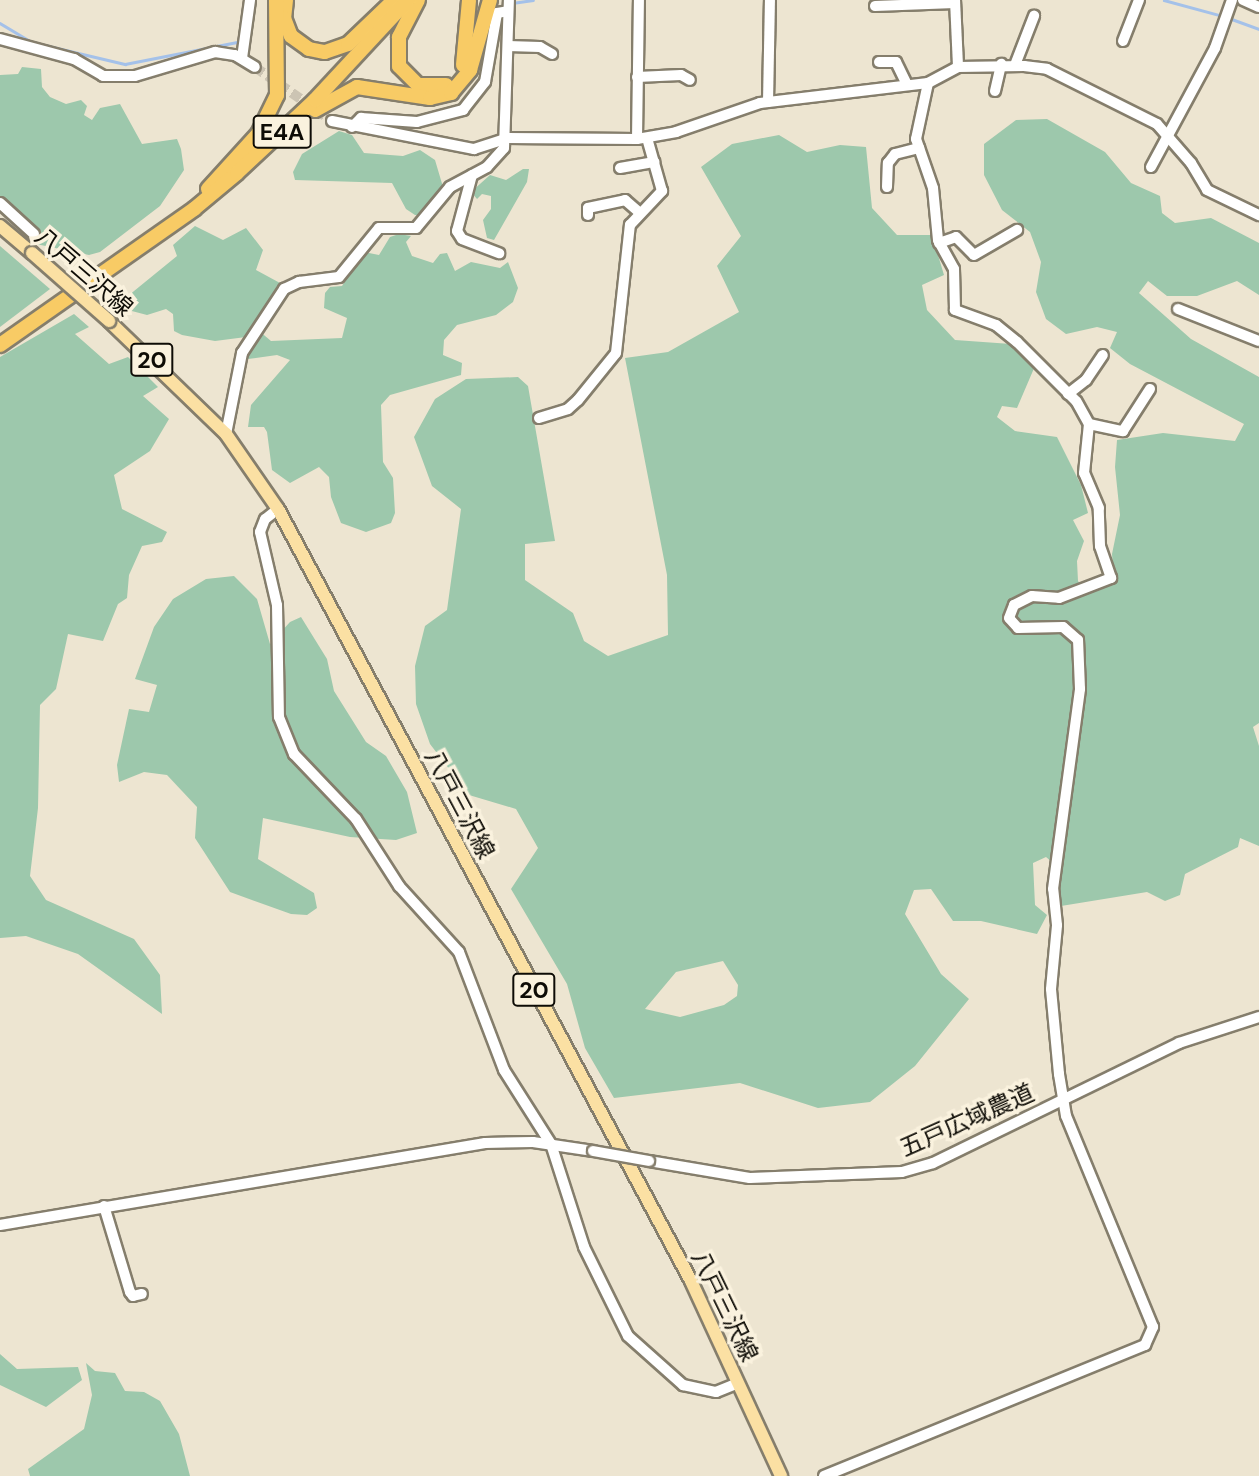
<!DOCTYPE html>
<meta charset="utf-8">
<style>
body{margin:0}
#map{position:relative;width:1259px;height:1476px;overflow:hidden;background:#ede5d1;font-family:"DM Sans","Noto Sans JP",sans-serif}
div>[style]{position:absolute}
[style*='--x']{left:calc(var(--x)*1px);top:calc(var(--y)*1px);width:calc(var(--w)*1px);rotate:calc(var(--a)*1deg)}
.green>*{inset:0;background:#9dc8ac}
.stream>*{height:2.5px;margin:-1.25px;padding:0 1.25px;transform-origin:1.25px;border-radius:1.25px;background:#a4c1e9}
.minor-tunnel>*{height:10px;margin-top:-5px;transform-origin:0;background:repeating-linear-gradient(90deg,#ccc4b3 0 10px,transparent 0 15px)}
.roads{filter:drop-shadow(2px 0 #857e6c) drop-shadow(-2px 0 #857e6c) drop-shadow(0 2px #857e6c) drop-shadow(0 -2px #857e6c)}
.minor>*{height:10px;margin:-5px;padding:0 5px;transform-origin:5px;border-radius:5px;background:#fff}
.major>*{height:12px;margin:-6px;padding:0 6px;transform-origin:6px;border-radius:6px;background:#fbe0a3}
.highway>*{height:14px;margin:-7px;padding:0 7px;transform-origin:7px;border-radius:7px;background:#f8cb65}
.bridges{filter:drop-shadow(2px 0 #857e6c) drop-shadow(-2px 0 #857e6c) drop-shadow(0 2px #857e6c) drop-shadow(0 -2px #857e6c)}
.minor-bridge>*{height:10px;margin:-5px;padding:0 5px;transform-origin:5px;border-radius:5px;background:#fff}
.major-bridge>*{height:12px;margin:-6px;padding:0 6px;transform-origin:6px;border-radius:6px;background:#fbe0a3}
span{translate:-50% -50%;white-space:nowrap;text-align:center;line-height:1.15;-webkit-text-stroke:7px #faf2de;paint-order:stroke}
.shield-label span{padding:2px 5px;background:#faf2de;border:2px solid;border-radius:5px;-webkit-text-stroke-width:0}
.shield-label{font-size:23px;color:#0e0c06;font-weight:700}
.street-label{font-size:24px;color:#0e0c06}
</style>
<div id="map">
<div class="green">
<i style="clip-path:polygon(22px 67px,41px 69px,42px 87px,50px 97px,66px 104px,81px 100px,87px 106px,84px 115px,92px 120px,100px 108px,120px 104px,142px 144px,177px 139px,181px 149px,184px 170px,160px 206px,100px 252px,89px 255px,36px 244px,28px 238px,34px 230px,0 196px,0 75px,18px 74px)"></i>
<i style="clip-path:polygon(evenodd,1047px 119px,1105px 152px,1131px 183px,1160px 196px,1162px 213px,1175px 223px,1211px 218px,1259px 243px,1259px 295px,1237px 281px,1197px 296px,1167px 296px,1148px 281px,1139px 293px,1191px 339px,1259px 377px,1259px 723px,1253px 727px,1259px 746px,1259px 846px,1240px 838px,1238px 847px,1185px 874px,1180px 895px,1165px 901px,1147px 892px,1061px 906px,1053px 863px,1046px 857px,1033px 863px,1035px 905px,1047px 915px,1037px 934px,981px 921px,953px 921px,931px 889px,914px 890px,905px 914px,941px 974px,969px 999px,915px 1066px,870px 1102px,818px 1108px,740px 1083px,614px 1098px,585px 1048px,567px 984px,511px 889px,538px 848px,516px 809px,469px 795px,430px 744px,416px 704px,415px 666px,425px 626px,447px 610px,461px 509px,432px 486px,414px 437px,435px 399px,466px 379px,518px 377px,528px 386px,555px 541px,525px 544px,525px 580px,573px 613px,584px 641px,608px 656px,668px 635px,667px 575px,625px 358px,668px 352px,739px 312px,717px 266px,741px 236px,701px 167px,732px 144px,779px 135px,807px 152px,840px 145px,866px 147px,872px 208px,897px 235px,932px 235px,944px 275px,922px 285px,927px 310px,955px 340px,1011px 344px,1035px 366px,1017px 408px,1002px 406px,997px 417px,1015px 431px,1057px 437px,1081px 485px,1088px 513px,1073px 520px,1084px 541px,1077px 561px,1078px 581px,1083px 588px,1098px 588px,1114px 582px,1112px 554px,1120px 515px,1115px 467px,1117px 440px,1163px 433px,1235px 441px,1244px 424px,1130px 364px,1110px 348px,1117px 332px,1097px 327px,1066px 334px,1046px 319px,1036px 292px,1041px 262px,1030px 232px,1002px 210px,984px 175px,984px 144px,1016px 120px,1047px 119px,723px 961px,738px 985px,737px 996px,724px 1005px,680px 1017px,645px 1009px,676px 972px,723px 961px)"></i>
<i style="clip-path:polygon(339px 131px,352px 135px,364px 153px,403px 156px,420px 150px,435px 160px,443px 187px,421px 215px,415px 215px,406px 209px,392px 183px,295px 180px,293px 172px,302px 154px)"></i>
<i style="clip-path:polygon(523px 169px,529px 169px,527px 182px,494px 240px,487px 238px,483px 220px,491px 209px,491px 196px,482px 194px,477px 199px,471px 192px,490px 175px,506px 180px)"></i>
<i style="clip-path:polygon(195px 226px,223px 240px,246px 228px,263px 250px,256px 270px,280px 283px,246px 337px,215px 341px,182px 335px,174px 331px,173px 314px,166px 309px,147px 315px,128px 310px,123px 300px,177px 256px,173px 245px)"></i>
<i style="clip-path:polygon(399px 234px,411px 236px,406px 242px,412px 256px,433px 263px,440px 254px,447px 253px,455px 271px,471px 262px,500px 268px,508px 262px,518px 288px,513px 302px,496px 315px,457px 325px,444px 340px,443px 355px,462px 363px,461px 375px,390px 395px,381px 405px,383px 462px,393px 478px,395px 513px,391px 523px,366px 532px,341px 523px,331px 497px,329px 477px,319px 467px,290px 483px,272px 470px,267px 432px,264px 427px,248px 427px,251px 405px,290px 360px,277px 355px,248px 359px,245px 355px,258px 330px,271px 341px,342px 338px,347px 318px,324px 308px,325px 293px,330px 287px,342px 286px,364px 252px,379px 255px,390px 237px)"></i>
<i style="clip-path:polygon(0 246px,50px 289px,0 327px)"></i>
<i style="clip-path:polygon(74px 314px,89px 327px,75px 334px,109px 364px,128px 357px,158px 387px,143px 396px,169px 419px,150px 451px,114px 475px,122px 509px,167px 532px,162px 542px,142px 546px,129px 575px,127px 598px,118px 604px,103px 641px,68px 634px,56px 689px,40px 705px,38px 808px,30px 876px,46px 900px,134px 939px,160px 975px,162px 1014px,78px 954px,26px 936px,0 938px,0 357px)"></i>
<i style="clip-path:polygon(234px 576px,257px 599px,270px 644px,290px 622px,301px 617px,327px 659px,334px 691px,366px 742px,386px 756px,407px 792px,417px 833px,396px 840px,350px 837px,263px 818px,258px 859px,314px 893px,317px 908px,307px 915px,291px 914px,230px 892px,195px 838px,197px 807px,167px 775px,144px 772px,119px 782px,117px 765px,129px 709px,149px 712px,157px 685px,135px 679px,154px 627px,173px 599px,206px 579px)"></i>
<i style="clip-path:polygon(0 1354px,17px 1369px,78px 1367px,82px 1380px,46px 1407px,0 1385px)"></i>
<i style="clip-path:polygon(86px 1363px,95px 1371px,115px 1373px,125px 1391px,144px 1392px,160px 1401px,179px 1434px,190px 1476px,30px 1476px,28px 1469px,84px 1429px,92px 1395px)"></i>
</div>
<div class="stream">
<i style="--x:1164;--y:0;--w:61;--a:15.2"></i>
<i style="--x:512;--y:3;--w:21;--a:-8"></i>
<i style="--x:1229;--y:18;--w:32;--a:20"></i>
<i style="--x:0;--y:23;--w:37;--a:31"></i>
<i style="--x:32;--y:42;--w:96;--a:13.3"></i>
<i style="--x:125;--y:64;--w:119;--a:-11.1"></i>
</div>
<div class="minor-tunnel">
<i style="--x:255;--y:67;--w:94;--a:35"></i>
</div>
<div class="roads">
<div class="minor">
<i style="--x:955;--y:0;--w:67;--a:87.4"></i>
<i style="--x:1243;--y:0;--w:17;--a:24"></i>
<i style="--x:875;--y:6;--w:80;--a:-2.1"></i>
<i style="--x:0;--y:39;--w:77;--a:15.1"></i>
<i style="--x:74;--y:59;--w:34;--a:30"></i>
<i style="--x:103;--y:76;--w:32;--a:0"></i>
<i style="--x:135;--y:76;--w:84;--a:-16.7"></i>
<i style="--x:215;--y:52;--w:20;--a:9"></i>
<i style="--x:235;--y:55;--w:23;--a:31"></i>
<i style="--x:1123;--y:41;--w:44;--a:-68.7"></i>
<i style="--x:508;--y:46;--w:32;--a:2"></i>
<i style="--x:540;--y:47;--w:14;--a:30"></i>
<i style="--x:242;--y:58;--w:59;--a:-82.1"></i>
<i style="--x:879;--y:62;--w:17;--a:0"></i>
<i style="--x:896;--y:62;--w:25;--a:64"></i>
<i style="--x:1015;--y:65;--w:53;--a:-68.8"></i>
<i style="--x:637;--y:77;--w:44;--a:-2.6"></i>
<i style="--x:681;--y:75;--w:10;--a:29"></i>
<i style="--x:995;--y:91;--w:28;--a:-77"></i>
<i style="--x:768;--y:102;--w:102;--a:-88.9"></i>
<i style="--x:332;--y:121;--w:145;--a:11.2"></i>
<i style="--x:474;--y:149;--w:35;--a:-18"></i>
<i style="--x:507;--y:138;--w:130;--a:0.4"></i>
<i style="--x:637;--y:139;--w:40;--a:-10"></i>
<i style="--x:676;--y:132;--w:89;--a:-19"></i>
<i style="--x:760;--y:103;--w:169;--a:-6.8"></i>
<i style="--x:928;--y:83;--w:34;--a:-28"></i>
<i style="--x:958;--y:67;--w:66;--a:-0.9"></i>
<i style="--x:1024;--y:66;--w:23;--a:7"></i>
<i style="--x:1047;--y:69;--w:123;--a:26.6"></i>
<i style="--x:1157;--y:124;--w:52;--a:48.9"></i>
<i style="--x:1191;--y:163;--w:31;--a:59"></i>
<i style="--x:1207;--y:190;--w:58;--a:25.7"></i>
<i style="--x:352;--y:127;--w:13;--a:-45"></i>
<i style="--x:361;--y:118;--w:56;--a:4.1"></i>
<i style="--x:417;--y:122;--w:48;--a:-14.6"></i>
<i style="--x:463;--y:110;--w:36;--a:-52"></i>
<i style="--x:485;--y:82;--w:70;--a:-80.1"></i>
<i style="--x:497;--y:13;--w:11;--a:-10"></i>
<i style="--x:637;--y:139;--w:139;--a:-89.2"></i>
<i style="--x:1151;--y:167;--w:135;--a:-61.7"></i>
<i style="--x:1215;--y:48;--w:51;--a:-70.5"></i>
<i style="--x:620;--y:168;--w:35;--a:-10"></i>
<i style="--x:472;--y:175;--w:58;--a:105"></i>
<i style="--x:457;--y:231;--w:9;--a:58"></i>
<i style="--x:462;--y:239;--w:40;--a:21"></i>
<i style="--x:887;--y:187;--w:24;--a:-88"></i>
<i style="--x:888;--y:163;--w:11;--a:-52"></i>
<i style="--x:895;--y:154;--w:25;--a:-14"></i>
<i style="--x:0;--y:203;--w:46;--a:42.4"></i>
<i style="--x:588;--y:215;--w:7;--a:-90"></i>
<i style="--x:588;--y:208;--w:38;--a:-12"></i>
<i style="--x:625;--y:200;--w:18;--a:41"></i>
<i style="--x:939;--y:243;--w:18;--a:-19"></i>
<i style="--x:956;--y:237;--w:25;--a:45"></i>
<i style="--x:974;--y:255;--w:50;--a:-30.2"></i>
<i style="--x:1178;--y:309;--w:87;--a:21.6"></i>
<i style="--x:1068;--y:394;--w:23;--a:-38"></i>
<i style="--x:1086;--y:380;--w:30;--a:-56"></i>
<i style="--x:539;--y:418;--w:30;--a:-17"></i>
<i style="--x:568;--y:409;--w:13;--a:-42"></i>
<i style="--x:578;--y:400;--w:60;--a:-51"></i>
<i style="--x:616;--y:353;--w:129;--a:-83.8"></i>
<i style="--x:630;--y:225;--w:47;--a:-46.7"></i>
<i style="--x:662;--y:191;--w:55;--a:-105.8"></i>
<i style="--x:1089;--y:424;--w:35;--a:12"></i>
<i style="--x:1123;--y:431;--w:50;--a:-57.3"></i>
<i style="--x:226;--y:434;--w:83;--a:-78.8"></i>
<i style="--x:242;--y:353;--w:77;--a:-56.7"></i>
<i style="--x:284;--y:289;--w:17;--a:-25"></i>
<i style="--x:299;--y:282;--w:40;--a:-7.1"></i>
<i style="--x:339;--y:277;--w:63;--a:-50.8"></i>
<i style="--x:379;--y:228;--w:37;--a:0"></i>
<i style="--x:416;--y:228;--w:53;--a:-50.3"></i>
<i style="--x:450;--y:187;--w:42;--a:-28.4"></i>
<i style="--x:487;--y:167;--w:25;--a:-48"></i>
<i style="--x:504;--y:148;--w:148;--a:-88.1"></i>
<i style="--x:278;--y:509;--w:16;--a:142"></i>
<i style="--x:265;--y:519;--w:14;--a:111"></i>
<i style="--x:260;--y:532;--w:75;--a:76.9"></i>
<i style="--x:277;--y:605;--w:112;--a:89"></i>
<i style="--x:279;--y:717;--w:40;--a:68"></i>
<i style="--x:294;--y:754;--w:90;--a:46.4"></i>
<i style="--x:356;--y:819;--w:80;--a:57.3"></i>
<i style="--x:399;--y:886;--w:89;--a:47.7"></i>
<i style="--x:459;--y:952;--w:126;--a:69.1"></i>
<i style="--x:504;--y:1070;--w:88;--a:57.6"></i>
<i style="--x:551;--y:1144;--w:108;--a:72.2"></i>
<i style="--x:584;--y:1247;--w:99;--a:63.7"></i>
<i style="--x:628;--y:1336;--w:74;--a:41.7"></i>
<i style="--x:683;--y:1385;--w:34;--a:12"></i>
<i style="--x:716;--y:1392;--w:24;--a:-22"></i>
<i style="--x:649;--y:1161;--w:102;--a:9.6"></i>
<i style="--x:750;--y:1178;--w:152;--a:-2.3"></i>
<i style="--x:902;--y:1172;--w:32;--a:-16"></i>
<i style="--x:933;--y:1163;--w:274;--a:-26"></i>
<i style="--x:1179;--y:1043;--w:84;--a:-18"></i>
<i style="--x:104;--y:1206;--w:90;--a:73.2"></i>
<i style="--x:130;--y:1292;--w:5;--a:53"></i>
<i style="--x:133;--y:1296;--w:9;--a:-13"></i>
<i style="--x:0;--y:1225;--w:492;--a:-9.6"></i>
<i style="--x:485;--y:1143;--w:48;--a:-1.2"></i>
<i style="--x:533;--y:1142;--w:61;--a:8.5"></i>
<i style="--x:824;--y:1476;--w:347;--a:-22.2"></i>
<i style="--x:1145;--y:1345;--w:20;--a:-66"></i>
<i style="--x:1153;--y:1327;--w:228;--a:-112.4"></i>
<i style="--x:1066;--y:1116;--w:43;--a:-99.5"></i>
<i style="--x:1059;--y:1074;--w:85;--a:-95.4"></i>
<i style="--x:1051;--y:989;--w:64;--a:-84.6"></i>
<i style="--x:1057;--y:925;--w:36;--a:-96"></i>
<i style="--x:1053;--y:889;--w:202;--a:-82.3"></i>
<i style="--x:1080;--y:689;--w:49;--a:-92.3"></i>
<i style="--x:1078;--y:640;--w:20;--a:-139"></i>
<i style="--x:1063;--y:627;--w:45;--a:178.7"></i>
<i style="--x:1018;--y:628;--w:13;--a:-132"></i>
<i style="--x:1009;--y:618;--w:14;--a:-69"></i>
<i style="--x:1014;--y:605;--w:20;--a:-27"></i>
<i style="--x:1032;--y:596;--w:27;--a:4"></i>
<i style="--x:1059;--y:598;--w:56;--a:-21"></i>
<i style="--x:1111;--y:578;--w:34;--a:-109"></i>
<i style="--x:1100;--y:546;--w:38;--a:-92"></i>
<i style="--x:1099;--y:508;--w:38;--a:-113"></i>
<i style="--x:1084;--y:473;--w:49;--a:-84.2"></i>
<i style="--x:1089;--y:424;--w:26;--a:-119"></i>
<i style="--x:1076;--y:401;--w:83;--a:-135"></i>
<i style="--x:1017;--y:342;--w:27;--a:-141"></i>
<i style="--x:996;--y:325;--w:44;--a:-159.9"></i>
<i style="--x:955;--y:310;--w:41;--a:-91.4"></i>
<i style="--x:954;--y:269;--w:33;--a:-119"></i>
<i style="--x:938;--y:240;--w:52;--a:-95.5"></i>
<i style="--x:933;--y:188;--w:52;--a:-109.1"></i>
<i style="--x:916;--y:139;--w:57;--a:-77.9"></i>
</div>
<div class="major">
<i style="--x:0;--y:226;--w:42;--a:40.2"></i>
<i style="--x:109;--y:321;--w:163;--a:44"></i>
<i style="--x:226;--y:434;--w:91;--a:55.3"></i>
<i style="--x:278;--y:509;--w:876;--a:61.85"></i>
<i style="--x:691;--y:1281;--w:215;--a:65.2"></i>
</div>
<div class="highway">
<i style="--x:286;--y:0;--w:18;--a:96"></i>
<i style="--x:284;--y:18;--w:19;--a:69"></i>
<i style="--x:291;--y:36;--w:22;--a:36"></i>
<i style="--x:309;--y:49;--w:16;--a:11"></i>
<i style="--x:325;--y:52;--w:24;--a:-19"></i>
<i style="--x:348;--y:44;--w:64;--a:-43.7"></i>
<i style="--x:418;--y:0;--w:42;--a:117.2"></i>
<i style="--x:399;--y:37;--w:29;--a:90"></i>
<i style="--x:399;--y:66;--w:27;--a:45"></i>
<i style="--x:418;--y:85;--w:28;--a:0"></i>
<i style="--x:463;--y:65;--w:65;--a:-84.7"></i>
<i style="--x:315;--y:110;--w:48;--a:-28.7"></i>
<i style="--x:357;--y:87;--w:74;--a:8.6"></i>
<i style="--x:430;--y:98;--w:22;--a:-13"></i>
<i style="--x:451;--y:93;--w:30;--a:-50"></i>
<i style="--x:470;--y:70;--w:73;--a:-74.1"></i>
<i style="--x:208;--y:189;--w:74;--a:-47.7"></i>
<i style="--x:258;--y:134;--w:43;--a:-64"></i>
<i style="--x:277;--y:95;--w:95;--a:-90.6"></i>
<i style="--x:0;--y:345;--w:237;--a:-35"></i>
<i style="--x:194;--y:209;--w:56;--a:-39.9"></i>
<i style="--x:237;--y:173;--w:107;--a:-43.1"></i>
<i style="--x:315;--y:100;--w:137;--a:-47.1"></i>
</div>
</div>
<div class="bridges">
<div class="minor-bridge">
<i style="--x:593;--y:1151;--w:57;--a:10.1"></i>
</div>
<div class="major-bridge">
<i style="--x:32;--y:253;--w:103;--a:41.4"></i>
</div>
</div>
<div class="shield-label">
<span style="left:282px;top:132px">E4A</span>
<span style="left:152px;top:360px">20</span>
<span style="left:534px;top:990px">20</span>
</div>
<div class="street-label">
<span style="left:84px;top:272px;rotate:41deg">八戸三沢線</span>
<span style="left:460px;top:804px;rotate:62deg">八戸三沢線</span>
<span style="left:967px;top:1120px;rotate:-24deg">五戸広域農道</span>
<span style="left:725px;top:1306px;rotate:64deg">八戸三沢線</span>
</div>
</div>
